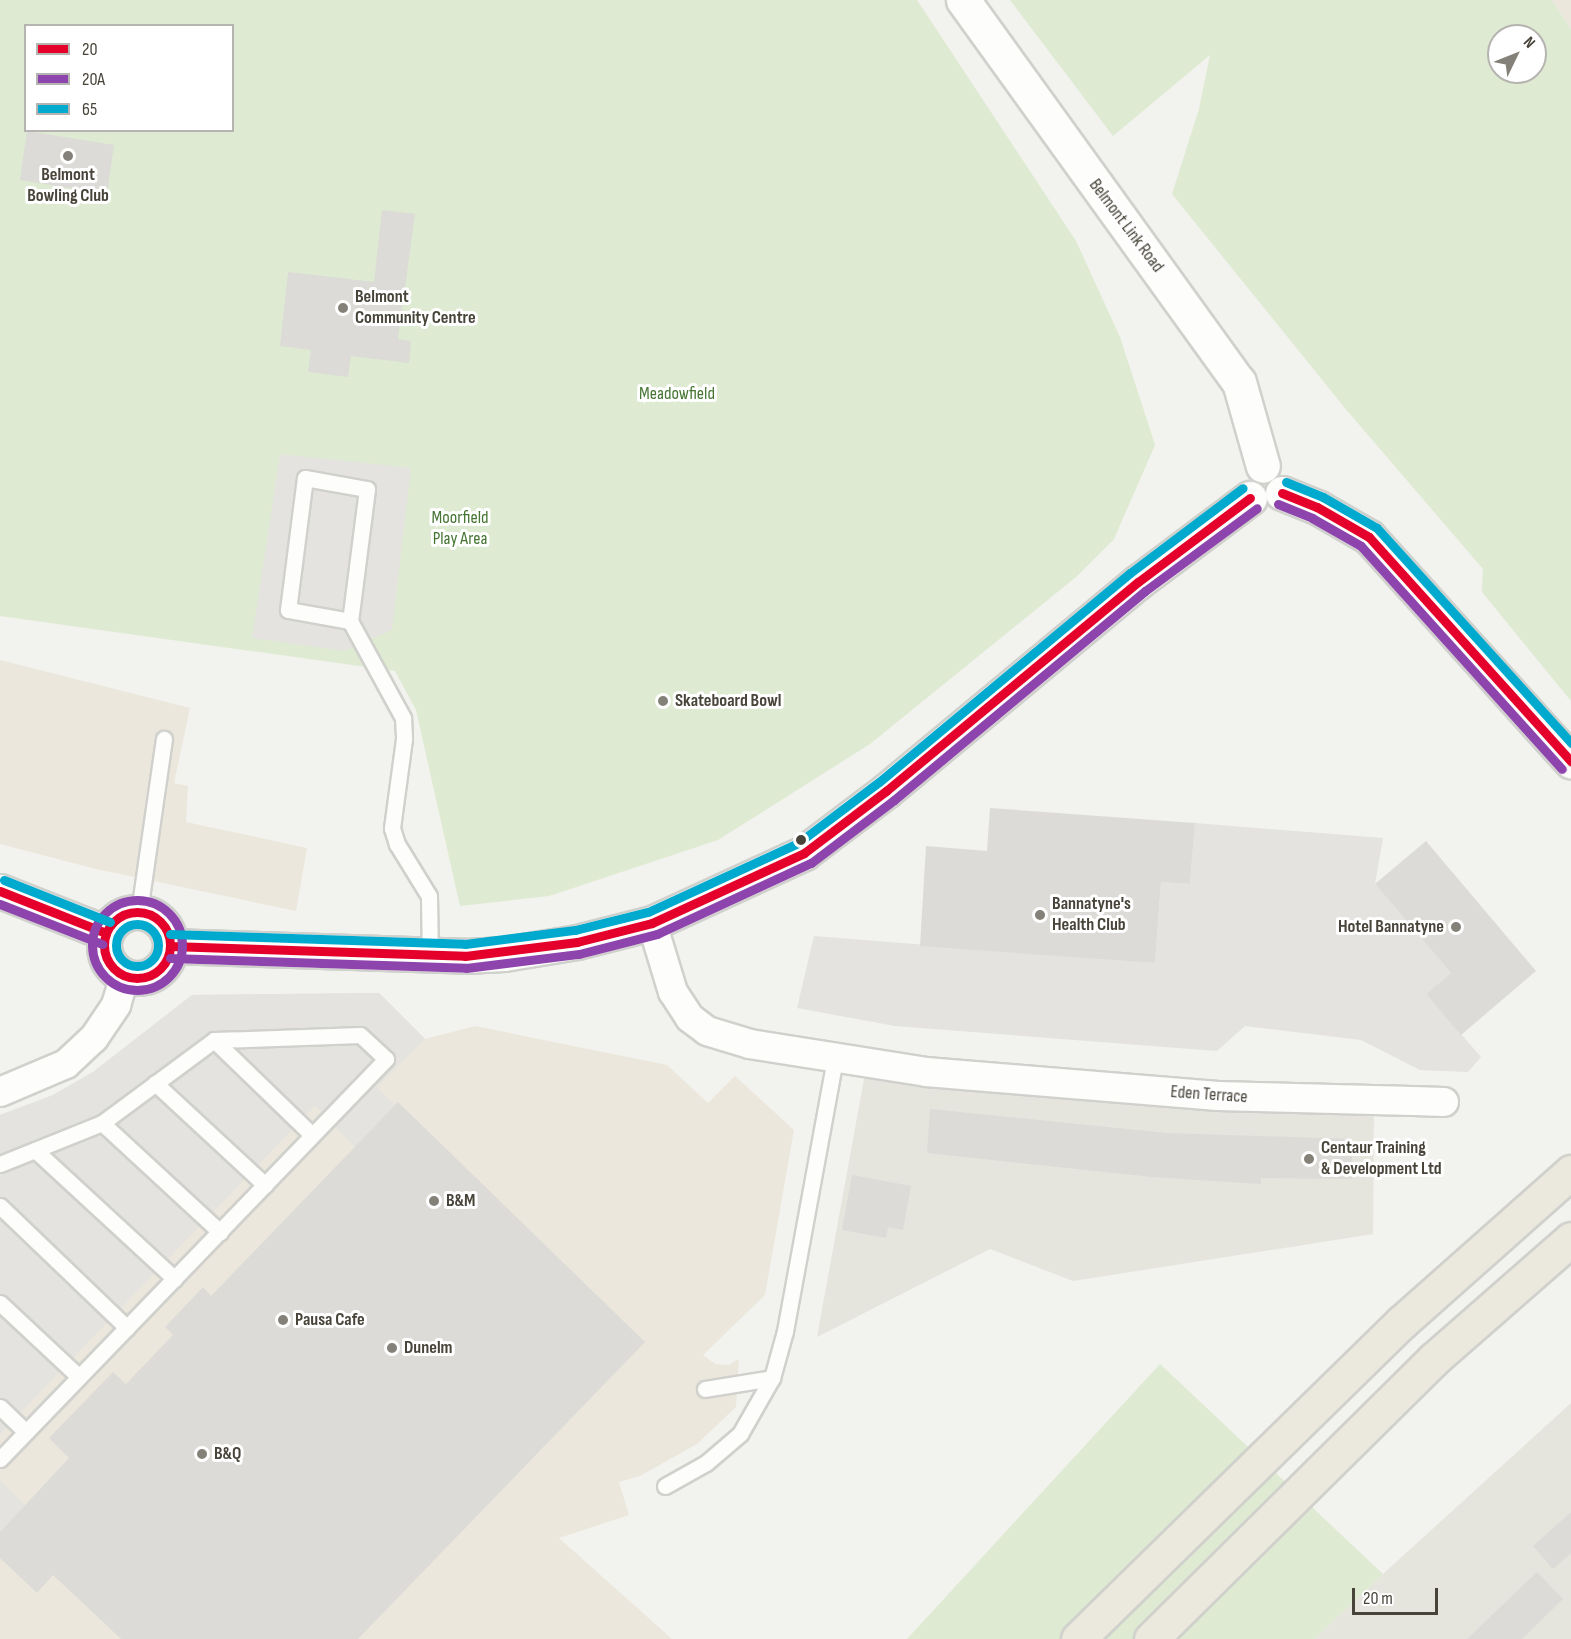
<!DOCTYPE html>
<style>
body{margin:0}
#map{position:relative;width:1571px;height:1639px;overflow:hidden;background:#f2f2ee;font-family:"Sofia Sans Condensed",sans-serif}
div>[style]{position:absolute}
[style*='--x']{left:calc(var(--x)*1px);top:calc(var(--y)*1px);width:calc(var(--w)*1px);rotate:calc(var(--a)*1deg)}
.residential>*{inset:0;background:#e5e4dd}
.commercial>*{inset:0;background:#ece7dc}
.green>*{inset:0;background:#deead1}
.parking>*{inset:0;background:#e4e3df}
.building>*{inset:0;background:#dcdbd7}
.roads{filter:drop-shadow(2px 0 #d0d0cc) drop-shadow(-2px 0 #d0d0cc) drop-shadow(0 2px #d0d0cc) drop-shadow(0 -2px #d0d0cc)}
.service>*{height:15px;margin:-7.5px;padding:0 7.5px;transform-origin:7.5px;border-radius:7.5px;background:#fdfdfc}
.minor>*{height:28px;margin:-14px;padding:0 14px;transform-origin:14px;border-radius:14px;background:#fdfdfc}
.tertiary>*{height:33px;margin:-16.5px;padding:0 16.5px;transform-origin:16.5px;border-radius:16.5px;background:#fdfdfc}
.tertiary>.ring{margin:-16.5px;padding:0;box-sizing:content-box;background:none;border:33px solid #fdfdfc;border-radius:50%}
.motorway>*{height:33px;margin:-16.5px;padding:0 16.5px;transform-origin:16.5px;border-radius:16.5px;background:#ebe8dd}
.bus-1>*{height:9px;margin:-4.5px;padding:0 4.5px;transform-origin:4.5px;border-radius:4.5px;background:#e4002b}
.bus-1>.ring{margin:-4.5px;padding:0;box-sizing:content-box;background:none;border:9px solid #e4002b;border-radius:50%}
.bus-2>*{height:9px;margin:-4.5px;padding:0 4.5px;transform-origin:4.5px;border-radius:4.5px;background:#8e44ad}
.bus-2>.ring{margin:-4.5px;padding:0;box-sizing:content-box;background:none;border:9px solid #8e44ad;border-radius:50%}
.bus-3>*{height:9px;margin:-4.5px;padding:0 4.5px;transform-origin:4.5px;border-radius:4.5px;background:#00a9ce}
.bus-3>.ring{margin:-4.5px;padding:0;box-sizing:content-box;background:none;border:9px solid #00a9ce;border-radius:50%}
.dots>*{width:16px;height:16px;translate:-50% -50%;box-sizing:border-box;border:3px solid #fff;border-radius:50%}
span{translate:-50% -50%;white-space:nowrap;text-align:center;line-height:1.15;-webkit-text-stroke:6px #fff;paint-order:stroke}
.poi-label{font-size:18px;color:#48443a;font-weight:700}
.left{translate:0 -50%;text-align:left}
.right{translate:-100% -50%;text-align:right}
.street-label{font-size:18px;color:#48443a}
.park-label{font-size:18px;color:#467533}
.legend{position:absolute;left:24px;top:24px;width:210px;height:108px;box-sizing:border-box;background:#fff;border:2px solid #b6b4b0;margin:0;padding:8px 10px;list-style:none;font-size:18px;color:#48443a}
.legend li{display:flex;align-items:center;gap:12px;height:30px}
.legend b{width:30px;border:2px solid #b6b4b0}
.north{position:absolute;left:1487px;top:24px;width:60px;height:60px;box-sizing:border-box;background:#fff;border:2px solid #b6b4b0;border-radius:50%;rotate:47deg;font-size:16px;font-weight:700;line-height:24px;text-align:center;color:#48443a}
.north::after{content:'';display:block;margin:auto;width:21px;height:27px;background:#848179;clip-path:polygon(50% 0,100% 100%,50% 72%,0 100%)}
.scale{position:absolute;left:1352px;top:1588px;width:86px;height:27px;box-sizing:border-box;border:3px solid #48443a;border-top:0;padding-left:8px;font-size:18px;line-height:21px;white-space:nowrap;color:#48443a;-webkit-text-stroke:4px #fff;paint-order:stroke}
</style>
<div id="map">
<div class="residential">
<i style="clip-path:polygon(867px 1063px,1374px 1102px,1373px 1234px,1073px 1281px,990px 1249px,817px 1337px)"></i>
<i style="clip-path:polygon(1571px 1403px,1571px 1639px,1314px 1639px,1383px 1574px)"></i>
</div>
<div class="commercial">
<i style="clip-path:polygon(1552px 0,1571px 0,1571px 29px)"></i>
<i style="clip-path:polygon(0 660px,190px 708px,174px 783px,188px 786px,186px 822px,307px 848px,296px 911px,96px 869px,0 844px)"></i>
<i style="clip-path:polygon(379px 993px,425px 1039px,475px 1026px,667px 1065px,708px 1103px,735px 1076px,794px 1130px,765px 1295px,703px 1355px,715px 1364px,728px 1365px,739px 1359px,736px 1407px,697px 1444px,640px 1476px,619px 1482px,629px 1515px,559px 1538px,672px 1639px,0 1639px,0 1115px,53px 1095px,93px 1072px,192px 995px)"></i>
</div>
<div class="green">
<i style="clip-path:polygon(evenodd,0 0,917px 0,1076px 241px,1120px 337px,1155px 445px,1114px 539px,1076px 577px,870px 744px,718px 840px,549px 896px,460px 906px,416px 710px,395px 671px,0 616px,0 0,26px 26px,232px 26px,232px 130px,26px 130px,26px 26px)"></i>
<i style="clip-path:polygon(evenodd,1010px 0,1552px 0,1571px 29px,1571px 701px,1482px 592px,1483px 569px,1344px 407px,1172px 194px,1199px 109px,1210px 55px,1113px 136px,1010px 0,1499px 36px,1535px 36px,1535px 72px,1499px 72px,1499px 36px)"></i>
<i style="clip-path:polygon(1160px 1364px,1383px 1574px,1314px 1639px,907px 1639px)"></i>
</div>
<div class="parking">
<i style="clip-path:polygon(280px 454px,411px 468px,392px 630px,344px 651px,252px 638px)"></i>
<i style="clip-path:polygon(1195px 823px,1383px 838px,1375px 884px,1451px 973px,1426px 994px,1481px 1057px,1468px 1072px,1420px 1070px,1361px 1040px,1245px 1026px,1217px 1051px,895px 1026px,797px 1008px,814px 936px,1155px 963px,1161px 882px,1190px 884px)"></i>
<i style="clip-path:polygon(379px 993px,425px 1039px,377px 1087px,395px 1105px,355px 1147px,315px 1106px,0 1434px,0 1115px,53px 1095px,93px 1072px,192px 995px)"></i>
<i style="clip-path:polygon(0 1480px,25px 1505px,0 1532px)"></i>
</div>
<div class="building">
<i style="clip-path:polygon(27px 131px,114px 145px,107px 194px,20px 180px)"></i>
<i style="clip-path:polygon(382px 210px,415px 214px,398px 339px,411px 341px,409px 363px,351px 356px,348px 377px,308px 372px,311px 350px,280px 346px,288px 272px,374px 282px)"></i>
<i style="clip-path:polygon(990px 808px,1195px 823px,1190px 884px,1161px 882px,1155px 963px,920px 946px,926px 846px,987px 851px)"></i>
<i style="clip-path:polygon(1426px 841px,1536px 971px,1461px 1035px,1426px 994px,1451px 973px,1375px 884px)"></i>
<i style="clip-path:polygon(398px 1102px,645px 1342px,358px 1639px,121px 1639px,53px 1575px,37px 1593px,0 1558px,0 1532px,69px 1458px,49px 1438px,113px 1372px,126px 1384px,173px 1335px,165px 1327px,203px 1287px,211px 1296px)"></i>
<i style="clip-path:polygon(930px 1109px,1166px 1133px,1352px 1139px,1352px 1179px,1261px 1178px,1261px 1184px,1152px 1177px,927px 1153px)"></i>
<i style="clip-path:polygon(852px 1175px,911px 1186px,903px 1230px,888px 1227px,886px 1238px,842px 1230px)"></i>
<i style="clip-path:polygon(1571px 1512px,1571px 1553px,1553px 1569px,1533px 1546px)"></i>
<i style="clip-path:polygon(1537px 1572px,1563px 1599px,1522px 1639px,1467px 1639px)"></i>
</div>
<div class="roads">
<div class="service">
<i style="--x:350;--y:621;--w:63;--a:-169.9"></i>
<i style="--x:288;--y:610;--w:133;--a:-82.7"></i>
<i style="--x:305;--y:478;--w:63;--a:10.1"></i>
<i style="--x:367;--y:489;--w:133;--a:97.3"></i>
<i style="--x:350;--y:621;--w:111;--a:61.3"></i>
<i style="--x:403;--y:718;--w:21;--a:87"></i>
<i style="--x:404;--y:739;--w:90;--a:97.7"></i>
<i style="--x:392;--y:828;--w:17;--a:73"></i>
<i style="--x:397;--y:844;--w:61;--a:58.4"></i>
<i style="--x:429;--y:896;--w:61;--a:89.1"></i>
<i style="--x:139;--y:912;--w:175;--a:-81.8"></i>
<i style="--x:155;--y:1083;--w:150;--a:42.8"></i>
<i style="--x:102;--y:1123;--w:161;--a:42.7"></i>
<i style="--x:35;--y:1150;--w:190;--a:42.7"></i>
<i style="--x:0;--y:1164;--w:110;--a:-21.9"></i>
<i style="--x:102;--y:1123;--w:139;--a:-36.5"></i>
<i style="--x:214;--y:1040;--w:135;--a:44.1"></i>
<i style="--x:0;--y:1206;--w:176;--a:43.8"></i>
<i style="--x:0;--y:1303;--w:108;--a:43.1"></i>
<i style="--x:705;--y:1389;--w:68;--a:-9.3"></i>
<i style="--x:0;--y:1407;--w:36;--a:44"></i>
<i style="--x:0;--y:1459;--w:556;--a:-46.02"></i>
<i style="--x:386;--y:1059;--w:35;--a:-137"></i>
<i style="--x:360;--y:1035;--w:146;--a:178"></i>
<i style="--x:665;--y:1486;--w:47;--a:-29.3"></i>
<i style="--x:706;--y:1463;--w:45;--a:-40.5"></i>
<i style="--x:740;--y:1434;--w:64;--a:-60.3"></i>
<i style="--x:772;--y:1378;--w:49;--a:-74.5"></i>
<i style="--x:785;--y:1331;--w:278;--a:-79.6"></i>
</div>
<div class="minor">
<i style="--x:652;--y:923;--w:72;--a:73.1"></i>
<i style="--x:673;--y:992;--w:31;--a:57"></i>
<i style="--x:690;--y:1018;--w:21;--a:37"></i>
<i style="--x:707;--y:1031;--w:45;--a:16.8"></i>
<i style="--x:750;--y:1044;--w:178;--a:9"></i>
<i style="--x:926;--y:1072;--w:293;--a:4.7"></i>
<i style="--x:1218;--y:1096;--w:226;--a:1.5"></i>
<i style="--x:0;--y:1092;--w:72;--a:-23"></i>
<i style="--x:66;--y:1064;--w:38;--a:-43"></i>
<i style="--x:94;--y:1038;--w:40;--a:-56"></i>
<i style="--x:116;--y:1005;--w:30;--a:-73"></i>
</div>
<div class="tertiary">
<i style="--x:963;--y:0;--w:471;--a:54.2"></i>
<i style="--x:1239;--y:382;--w:87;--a:74.1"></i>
<i style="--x:1282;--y:493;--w:38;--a:22"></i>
<i style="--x:1317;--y:507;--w:60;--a:30"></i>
<i style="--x:1369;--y:537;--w:302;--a:48"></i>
<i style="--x:0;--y:891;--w:114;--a:21.6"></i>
<i class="ring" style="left:104px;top:912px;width:33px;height:33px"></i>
<i style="--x:170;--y:946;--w:295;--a:1.9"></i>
<i style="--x:465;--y:956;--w:39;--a:-3"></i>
<i style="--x:504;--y:954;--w:74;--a:-9.3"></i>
<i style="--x:577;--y:942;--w:77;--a:-14.2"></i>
<i style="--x:652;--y:923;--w:167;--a:-24.7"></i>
<i style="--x:804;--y:853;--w:103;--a:-37.1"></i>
<i style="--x:886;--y:791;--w:327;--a:-39.7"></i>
<i style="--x:1138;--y:582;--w:140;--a:-36.9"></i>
</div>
<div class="motorway">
<i style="--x:1078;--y:1639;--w:453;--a:-44.4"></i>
<i style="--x:1402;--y:1322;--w:226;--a:-41.6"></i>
<i style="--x:1151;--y:1639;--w:398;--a:-44.7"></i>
<i style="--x:1434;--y:1359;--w:182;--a:-41.2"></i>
</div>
</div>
<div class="bus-1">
<i style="--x:1282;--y:493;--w:38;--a:22"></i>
<i style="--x:1317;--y:507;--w:60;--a:30"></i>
<i style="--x:1369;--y:537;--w:302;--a:48"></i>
<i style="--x:0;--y:891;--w:114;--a:21.6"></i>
<i class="ring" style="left:104px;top:912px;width:57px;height:57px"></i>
<i style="--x:170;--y:946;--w:295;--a:1.9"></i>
<i style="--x:465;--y:956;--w:113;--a:-7.1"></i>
<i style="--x:577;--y:942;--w:77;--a:-14.2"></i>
<i style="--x:652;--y:923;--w:167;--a:-24.7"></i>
<i style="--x:804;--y:853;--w:103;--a:-37.1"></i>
<i style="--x:886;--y:791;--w:327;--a:-39.7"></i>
<i style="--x:1138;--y:582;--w:140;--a:-36.9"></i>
</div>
<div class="bus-2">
<i style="--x:1278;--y:504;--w:37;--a:22"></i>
<i style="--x:1312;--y:518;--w:56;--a:29.7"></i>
<i style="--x:1361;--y:546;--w:300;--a:48"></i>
<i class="ring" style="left:92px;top:900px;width:81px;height:81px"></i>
<i style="--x:0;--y:904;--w:110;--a:21.4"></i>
<i style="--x:170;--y:958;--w:296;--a:1.9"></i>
<i style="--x:466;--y:968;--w:114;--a:-7.1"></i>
<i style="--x:579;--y:954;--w:81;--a:-14.4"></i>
<i style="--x:657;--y:934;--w:170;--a:-24.8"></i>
<i style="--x:811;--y:863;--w:104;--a:-37.2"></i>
<i style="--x:894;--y:800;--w:327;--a:-39.8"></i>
<i style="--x:1145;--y:591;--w:139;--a:-36.5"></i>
</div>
<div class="bus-3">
<i style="--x:1286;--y:482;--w:40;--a:22"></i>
<i style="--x:1323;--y:497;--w:62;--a:29.9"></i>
<i style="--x:1377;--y:528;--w:290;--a:47.9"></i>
<i style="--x:4;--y:880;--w:114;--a:21.6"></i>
<i class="ring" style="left:116px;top:924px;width:33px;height:33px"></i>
<i style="--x:170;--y:934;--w:295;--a:1.9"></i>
<i style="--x:465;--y:944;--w:111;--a:-7.3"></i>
<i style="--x:575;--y:930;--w:75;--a:-13.9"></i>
<i style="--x:648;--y:912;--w:165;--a:-24.7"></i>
<i style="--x:798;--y:843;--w:101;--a:-37"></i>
<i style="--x:879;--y:782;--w:327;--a:-39.8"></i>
<i style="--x:1130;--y:573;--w:141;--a:-37"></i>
</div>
<div class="dots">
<i style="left:68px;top:156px;background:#848179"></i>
<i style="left:343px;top:308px;background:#848179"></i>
<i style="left:663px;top:701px;background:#848179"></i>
<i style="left:801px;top:840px;background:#48443a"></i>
<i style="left:1040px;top:915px;background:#848179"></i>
<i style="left:1456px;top:927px;background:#848179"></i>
<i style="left:1309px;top:1159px;background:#848179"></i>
<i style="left:434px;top:1201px;background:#848179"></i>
<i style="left:283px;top:1320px;background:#848179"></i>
<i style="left:392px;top:1348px;background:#848179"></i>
<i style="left:202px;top:1454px;background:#848179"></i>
</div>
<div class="poi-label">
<span style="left:68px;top:186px">Belmont<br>Bowling Club</span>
<span class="left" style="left:355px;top:308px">Belmont<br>Community Centre</span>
<span class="left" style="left:675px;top:701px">Skateboard Bowl</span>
<span class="left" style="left:1052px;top:915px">Bannatyne's<br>Health Club</span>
<span class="right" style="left:1444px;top:927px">Hotel Bannatyne</span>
<span class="left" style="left:1321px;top:1159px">Centaur Training<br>&amp; Development Ltd</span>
<span class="left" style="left:446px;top:1201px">B&amp;M</span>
<span class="left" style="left:295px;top:1320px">Pausa Cafe</span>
<span class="left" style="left:404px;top:1348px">Dunelm</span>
<span class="left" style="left:214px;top:1454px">B&amp;Q</span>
</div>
<div class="street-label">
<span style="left:1126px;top:226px;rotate:53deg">Belmont Link Road</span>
<span style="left:1209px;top:1095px;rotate:4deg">Eden Terrace</span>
</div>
<div class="park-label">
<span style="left:677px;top:394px">Meadowfield</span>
<span style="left:460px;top:529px">Moorfield<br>Play Area</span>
</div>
<ul class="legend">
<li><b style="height:8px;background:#e4002b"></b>20</li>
<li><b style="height:8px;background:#8e44ad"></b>20A</li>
<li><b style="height:8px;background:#00a9ce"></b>65</li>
</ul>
<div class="north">N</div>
<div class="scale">20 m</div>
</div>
